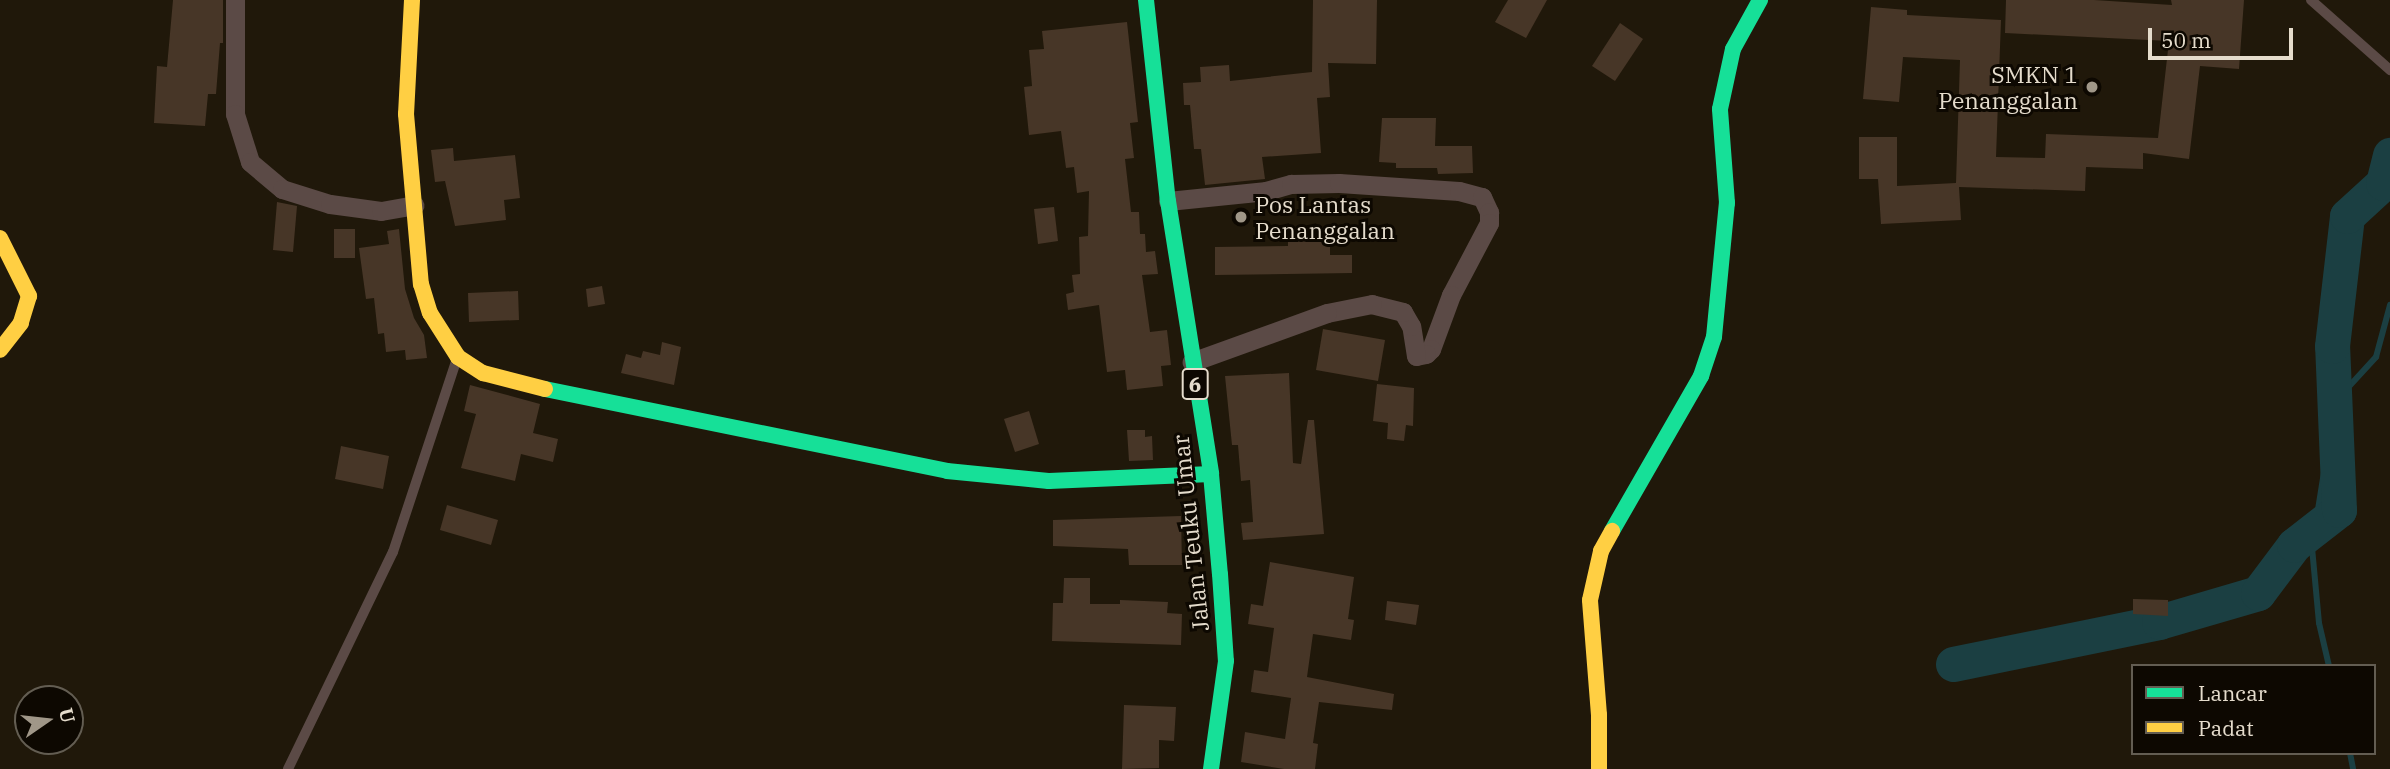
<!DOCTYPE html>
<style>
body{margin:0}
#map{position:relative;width:2390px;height:769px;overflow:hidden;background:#20180a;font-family:"IBM Plex Serif",serif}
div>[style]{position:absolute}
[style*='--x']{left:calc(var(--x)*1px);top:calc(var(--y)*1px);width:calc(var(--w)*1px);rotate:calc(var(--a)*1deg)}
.stream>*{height:6px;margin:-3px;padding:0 3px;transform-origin:3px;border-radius:3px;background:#1b3f42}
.river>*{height:35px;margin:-17.5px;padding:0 17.5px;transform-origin:17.5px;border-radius:17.5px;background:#1b3f42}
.building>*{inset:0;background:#473627}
.lane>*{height:10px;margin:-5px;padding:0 5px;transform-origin:5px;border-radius:5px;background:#5b4a46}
.street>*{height:19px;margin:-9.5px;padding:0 9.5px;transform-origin:9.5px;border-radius:9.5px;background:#5b4a46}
.fast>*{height:16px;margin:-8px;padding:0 8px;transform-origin:8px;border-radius:8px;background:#16e098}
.slow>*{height:16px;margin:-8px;padding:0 8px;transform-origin:8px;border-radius:8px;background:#ffcf43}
.dots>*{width:19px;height:19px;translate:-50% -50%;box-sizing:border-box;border:4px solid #0d0801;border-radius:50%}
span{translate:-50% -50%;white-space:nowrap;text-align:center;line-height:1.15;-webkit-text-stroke:6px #0d0801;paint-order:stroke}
.shield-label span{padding:2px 5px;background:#0d0801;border:2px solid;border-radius:5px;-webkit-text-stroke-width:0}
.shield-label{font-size:21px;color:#e5dccc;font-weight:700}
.poi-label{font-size:23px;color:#e5dccc}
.right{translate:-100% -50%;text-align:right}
.left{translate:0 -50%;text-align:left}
.street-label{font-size:23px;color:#e5dccc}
.legend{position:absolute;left:2131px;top:664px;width:245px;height:91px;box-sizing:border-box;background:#0d0801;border:2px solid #635d52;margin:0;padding:9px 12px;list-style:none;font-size:21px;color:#e5dccc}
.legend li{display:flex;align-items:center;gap:14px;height:35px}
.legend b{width:35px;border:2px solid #635d52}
.north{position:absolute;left:14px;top:685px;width:70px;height:70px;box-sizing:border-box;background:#0d0801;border:2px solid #635d52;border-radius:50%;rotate:76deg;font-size:19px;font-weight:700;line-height:28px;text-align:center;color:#e5dccc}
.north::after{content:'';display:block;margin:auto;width:24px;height:32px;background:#a09788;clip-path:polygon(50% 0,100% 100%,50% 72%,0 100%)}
.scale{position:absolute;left:2148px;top:28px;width:145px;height:32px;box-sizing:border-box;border:4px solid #e5dccc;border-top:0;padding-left:9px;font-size:21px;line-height:24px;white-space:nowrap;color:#e5dccc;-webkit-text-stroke:5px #0d0801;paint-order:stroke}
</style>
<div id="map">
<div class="stream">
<i style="--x:2329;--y:666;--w:44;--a:-103.1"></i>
<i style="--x:2319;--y:623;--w:76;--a:-95.3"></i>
<i style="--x:2312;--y:547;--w:133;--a:-80.9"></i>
<i style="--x:2333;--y:416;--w:25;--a:-67"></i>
<i style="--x:2343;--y:393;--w:49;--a:-47.5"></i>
<i style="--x:2376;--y:357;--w:54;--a:-74.9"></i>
<i style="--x:2350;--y:753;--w:16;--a:79"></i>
</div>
<div class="river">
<i style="--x:1953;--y:664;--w:210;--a:-11.5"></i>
<i style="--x:2159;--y:622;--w:103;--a:-16.3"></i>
<i style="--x:2258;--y:593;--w:60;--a:-53.1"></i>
<i style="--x:2294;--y:545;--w:57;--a:-37.9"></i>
<i style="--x:2339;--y:510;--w:164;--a:-92.4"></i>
<i style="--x:2332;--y:346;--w:131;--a:-83.4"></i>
<i style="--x:2347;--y:216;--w:49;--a:-42.5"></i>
<i style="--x:2383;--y:183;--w:29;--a:-76"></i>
</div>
<div class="building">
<i style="clip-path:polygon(173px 0,223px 0,223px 43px,220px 43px,216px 94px,208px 94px,205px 126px,154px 123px,157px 66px,167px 67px)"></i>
<i style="clip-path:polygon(1313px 0,1377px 0,1376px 64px,1328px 63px,1330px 97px,1317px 98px,1321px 153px,1262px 157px,1265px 179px,1205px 185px,1201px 149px,1194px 149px,1190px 105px,1184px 105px,1183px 83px,1201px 82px,1200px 67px,1229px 65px,1230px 81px,1312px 72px)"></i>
<i style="clip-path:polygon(1508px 0,1547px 0,1526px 38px,1495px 22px)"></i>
<i style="clip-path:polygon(2006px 0,2094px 0,2172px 5px,2171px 0,2244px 0,2239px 69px,2200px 66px,2189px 159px,2143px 153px,2143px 169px,2086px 167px,2085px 191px,1959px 187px,1961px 220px,1881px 224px,1878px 179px,1859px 179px,1859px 137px,1897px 137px,1897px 186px,1956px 183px,1960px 60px,1903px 57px,1899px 102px,1863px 99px,1871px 7px,1907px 10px,1907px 15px,2001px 20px,1996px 157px,2045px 158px,2046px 134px,2158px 138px,2169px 41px,2005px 33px)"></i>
<i style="clip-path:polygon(1127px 22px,1138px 122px,1130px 123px,1134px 158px,1125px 159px,1131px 212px,1139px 212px,1140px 234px,1145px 234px,1146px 252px,1155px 251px,1158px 274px,1142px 275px,1150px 332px,1167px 330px,1171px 365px,1161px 366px,1163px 386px,1127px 390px,1125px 370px,1107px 372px,1099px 305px,1068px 310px,1066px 294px,1074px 292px,1072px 275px,1080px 274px,1079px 237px,1088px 236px,1089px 191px,1077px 193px,1074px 167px,1066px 168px,1061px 131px,1029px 135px,1024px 87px,1032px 86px,1029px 50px,1044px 49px,1042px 31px)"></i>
<i style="clip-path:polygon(1620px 23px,1643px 39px,1615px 81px,1592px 66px)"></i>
<i style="clip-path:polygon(1382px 118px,1436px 118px,1435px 146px,1472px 146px,1473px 173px,1438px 174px,1437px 168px,1396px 168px,1396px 163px,1379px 162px)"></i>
<i style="clip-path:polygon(453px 148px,454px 161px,515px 155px,520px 198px,504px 200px,506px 220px,455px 226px,445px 181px,435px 182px,431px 150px)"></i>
<i style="clip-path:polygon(277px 202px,297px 206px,293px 252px,273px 250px)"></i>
<i style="clip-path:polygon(1054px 207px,1058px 241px,1038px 244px,1034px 209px)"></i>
<i style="clip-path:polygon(1288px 227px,1330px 227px,1330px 255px,1352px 255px,1352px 273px,1215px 275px,1215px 247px,1288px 246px)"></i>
<i style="clip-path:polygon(334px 229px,355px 229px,355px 258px,334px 258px)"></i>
<i style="clip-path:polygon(399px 229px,405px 289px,414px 318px,424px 335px,427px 358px,406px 360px,405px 350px,386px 352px,384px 333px,378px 334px,374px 298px,366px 299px,359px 248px,389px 244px,387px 231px)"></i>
<i style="clip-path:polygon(602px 286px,605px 304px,588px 307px,586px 289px)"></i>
<i style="clip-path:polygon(518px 291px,519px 320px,469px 322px,468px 293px)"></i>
<i style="clip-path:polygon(1323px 329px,1385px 340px,1378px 381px,1316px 370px)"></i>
<i style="clip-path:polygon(662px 342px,681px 347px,674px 385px,621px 373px,626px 354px,641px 358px,643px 351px,660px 355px)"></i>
<i style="clip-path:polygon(1289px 373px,1293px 463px,1301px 464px,1308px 420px,1314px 420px,1324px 534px,1243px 540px,1241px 523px,1253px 522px,1250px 480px,1241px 481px,1238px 445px,1232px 445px,1225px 376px)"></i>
<i style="clip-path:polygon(1377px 384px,1414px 388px,1413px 426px,1406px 425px,1404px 441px,1387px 439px,1388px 423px,1373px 421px)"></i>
<i style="clip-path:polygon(470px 385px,540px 404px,533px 433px,558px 439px,553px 462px,521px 454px,515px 481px,461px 468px,476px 414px,464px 411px)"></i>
<i style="clip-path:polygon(1029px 411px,1039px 444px,1015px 452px,1004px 419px)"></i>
<i style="clip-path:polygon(1127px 430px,1145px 430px,1145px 437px,1152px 436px,1153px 460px,1129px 461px)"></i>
<i style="clip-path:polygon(341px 446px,389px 456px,383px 489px,335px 479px)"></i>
<i style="clip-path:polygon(447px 505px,498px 520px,491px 545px,440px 530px)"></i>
<i style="clip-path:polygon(1181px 516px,1182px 565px,1129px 565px,1128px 549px,1053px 546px,1053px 520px)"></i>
<i style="clip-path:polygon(1270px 562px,1354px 577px,1348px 619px,1354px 620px,1351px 640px,1313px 634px,1307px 677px,1394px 694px,1392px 710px,1319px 702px,1313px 743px,1318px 744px,1315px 769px,1284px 769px,1241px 762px,1245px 732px,1285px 739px,1291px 698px,1251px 692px,1254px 670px,1268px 672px,1274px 628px,1248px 624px,1251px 604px,1263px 606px)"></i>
<i style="clip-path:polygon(1064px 578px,1090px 578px,1090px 604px,1120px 604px,1120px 600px,1168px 602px,1167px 613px,1182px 614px,1181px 645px,1052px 641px,1053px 603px,1063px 603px)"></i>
<i style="clip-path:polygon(2133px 599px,2168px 600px,2168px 616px,2133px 614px)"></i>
<i style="clip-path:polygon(1387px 601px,1419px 605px,1416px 625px,1385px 620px)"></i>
<i style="clip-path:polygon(1124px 705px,1176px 707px,1174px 741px,1159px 740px,1159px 768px,1122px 769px)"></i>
</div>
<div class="lane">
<i style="--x:2311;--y:0;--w:106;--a:41.5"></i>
<i style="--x:288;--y:769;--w:241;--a:-64.2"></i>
<i style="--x:393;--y:552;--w:203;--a:-71.7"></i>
</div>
<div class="street">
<i style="--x:235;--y:0;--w:114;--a:90"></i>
<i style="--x:235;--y:114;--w:50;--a:72.6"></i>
<i style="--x:250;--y:162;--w:42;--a:40.2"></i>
<i style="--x:282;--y:189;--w:50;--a:17.4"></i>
<i style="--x:330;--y:204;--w:51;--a:7.8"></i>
<i style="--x:381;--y:211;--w:34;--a:-10"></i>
<i style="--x:1168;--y:201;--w:99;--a:-5.8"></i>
<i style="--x:1266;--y:191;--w:26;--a:-16"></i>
<i style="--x:1291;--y:184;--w:48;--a:-1.2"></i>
<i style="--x:1339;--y:183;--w:120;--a:3.8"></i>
<i style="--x:1459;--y:191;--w:24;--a:15"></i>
<i style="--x:1482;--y:197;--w:17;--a:65"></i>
<i style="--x:1489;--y:212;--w:11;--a:90"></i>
<i style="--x:1489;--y:223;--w:81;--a:117.8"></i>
<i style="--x:1451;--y:295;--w:58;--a:110.3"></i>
<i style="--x:1431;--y:349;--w:7;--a:135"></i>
<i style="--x:1426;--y:354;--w:10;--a:169"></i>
<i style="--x:1416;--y:356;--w:30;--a:-99"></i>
<i style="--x:1411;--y:326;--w:16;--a:-120"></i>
<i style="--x:1403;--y:312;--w:32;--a:-166"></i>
<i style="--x:1372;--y:304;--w:46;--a:168.7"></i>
<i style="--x:1327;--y:313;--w:144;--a:160.1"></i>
</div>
<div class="fast">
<i style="--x:1146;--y:0;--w:202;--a:83.8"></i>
<i style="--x:1168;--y:201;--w:276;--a:81"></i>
<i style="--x:1211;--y:474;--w:100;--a:84.9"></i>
<i style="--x:1220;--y:574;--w:87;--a:86.1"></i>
<i style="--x:1226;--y:661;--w:109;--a:97.9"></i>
<i style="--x:545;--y:389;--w:410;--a:11.5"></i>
<i style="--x:947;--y:471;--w:102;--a:5.6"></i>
<i style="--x:1049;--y:481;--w:162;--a:-2.5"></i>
<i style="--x:1612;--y:531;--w:179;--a:-60.1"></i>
<i style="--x:1701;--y:376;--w:41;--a:-71.6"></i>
<i style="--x:1714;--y:337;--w:135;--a:-84.5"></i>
<i style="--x:1727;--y:203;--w:94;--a:-94.3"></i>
<i style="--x:1720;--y:109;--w:61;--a:-77.8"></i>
<i style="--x:1733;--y:49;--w:56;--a:-61.1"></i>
</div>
<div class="slow">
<i style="--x:412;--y:0;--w:114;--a:93"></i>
<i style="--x:406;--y:114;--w:171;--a:85"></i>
<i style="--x:421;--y:284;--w:30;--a:73"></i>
<i style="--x:430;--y:313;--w:52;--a:57.5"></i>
<i style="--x:458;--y:357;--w:30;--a:33"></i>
<i style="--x:483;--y:373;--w:64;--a:14.5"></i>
<i style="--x:0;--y:238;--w:65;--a:63.4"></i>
<i style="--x:29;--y:296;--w:28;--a:107"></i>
<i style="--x:21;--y:323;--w:34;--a:128"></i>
<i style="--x:1599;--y:769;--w:54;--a:-90"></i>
<i style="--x:1599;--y:715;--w:115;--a:-94.5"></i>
<i style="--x:1590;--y:600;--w:50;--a:-77.3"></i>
<i style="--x:1601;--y:551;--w:23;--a:-61"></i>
</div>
<div class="dots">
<i style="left:2092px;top:87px;background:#a09788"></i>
<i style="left:1241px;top:217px;background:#a09788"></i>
</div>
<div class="shield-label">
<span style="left:1195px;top:384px">6</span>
</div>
<div class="poi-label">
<span class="right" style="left:2078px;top:87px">SMKN 1<br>Penanggalan</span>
<span class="left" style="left:1255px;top:217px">Pos Lantas<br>Penanggalan</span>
</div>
<div class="street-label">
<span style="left:1190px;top:533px;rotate:-96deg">Jalan Teuku Umar</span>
</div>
<ul class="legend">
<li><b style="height:9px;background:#16e098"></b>Lancar</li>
<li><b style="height:9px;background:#ffcf43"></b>Padat</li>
</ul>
<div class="north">U</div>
<div class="scale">50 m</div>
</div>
